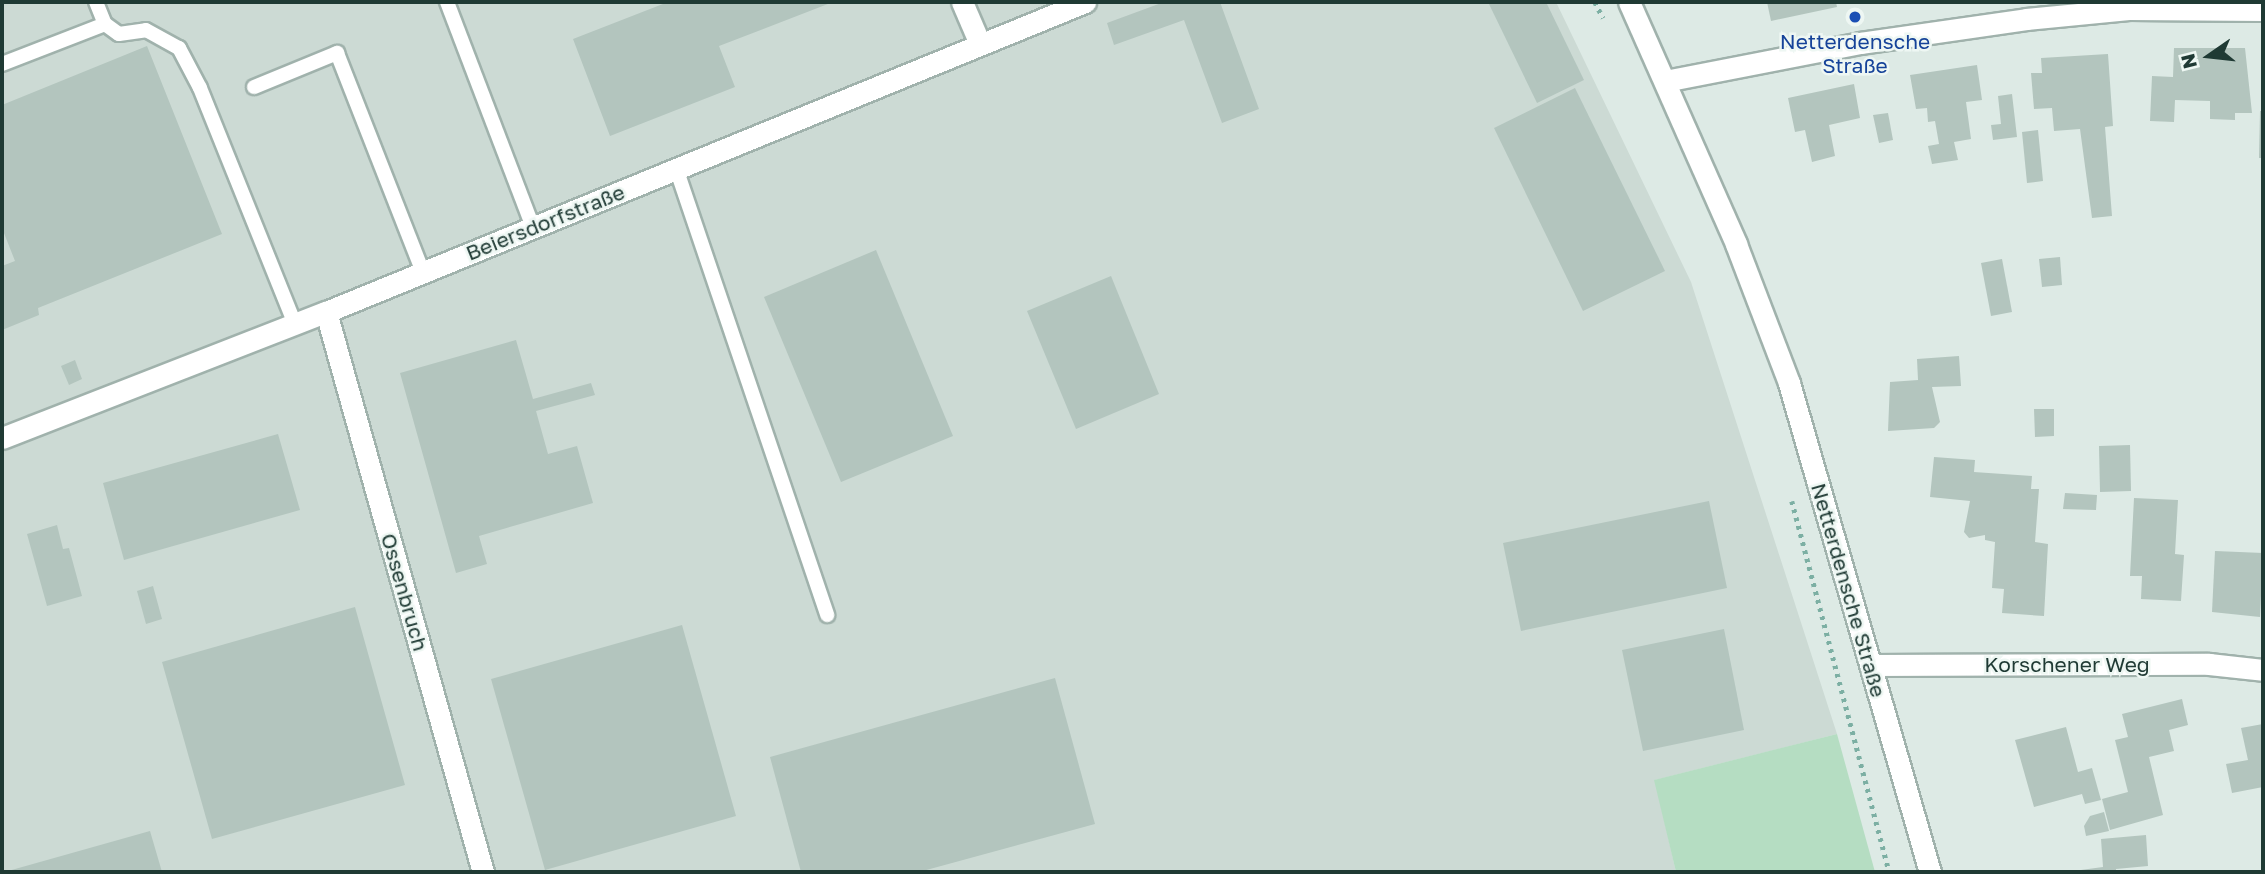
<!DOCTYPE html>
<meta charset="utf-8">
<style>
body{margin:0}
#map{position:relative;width:2265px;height:874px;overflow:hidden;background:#ddeae5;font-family:"Golos Text",sans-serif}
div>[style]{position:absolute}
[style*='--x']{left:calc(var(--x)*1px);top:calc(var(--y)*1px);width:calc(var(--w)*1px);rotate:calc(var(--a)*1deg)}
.built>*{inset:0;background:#ccdad4}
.green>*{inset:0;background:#b5ddc2}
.building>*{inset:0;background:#b3c5be}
.path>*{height:4.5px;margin-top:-2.25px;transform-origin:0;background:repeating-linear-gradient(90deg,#7cafa3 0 3.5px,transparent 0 8.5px)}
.roads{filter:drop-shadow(2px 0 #a0b2ac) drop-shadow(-2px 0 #a0b2ac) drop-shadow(0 2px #a0b2ac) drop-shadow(0 -2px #a0b2ac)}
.lane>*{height:14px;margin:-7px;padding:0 7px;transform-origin:7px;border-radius:7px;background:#fff}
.street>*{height:21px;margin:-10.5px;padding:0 10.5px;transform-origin:10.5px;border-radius:10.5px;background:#fff}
.secondary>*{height:21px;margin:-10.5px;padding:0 10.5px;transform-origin:10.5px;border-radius:10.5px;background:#fff}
.dots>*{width:19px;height:19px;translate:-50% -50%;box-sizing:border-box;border:4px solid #eef7f3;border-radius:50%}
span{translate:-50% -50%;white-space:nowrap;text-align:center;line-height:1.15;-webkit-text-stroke:5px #eef7f3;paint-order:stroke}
.transit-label{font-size:21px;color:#164399}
.street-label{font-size:21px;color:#1f3a34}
.frame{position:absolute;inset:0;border:4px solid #1f3a34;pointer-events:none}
.north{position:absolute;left:2174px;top:21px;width:70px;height:70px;-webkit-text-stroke:5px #eef7f3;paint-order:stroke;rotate:256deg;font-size:19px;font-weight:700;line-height:28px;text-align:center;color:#1f3a34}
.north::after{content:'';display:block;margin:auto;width:24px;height:32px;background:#1f3a34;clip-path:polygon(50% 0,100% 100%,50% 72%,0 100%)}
</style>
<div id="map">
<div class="built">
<i style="clip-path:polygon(2px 2px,1556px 2px,1691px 282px,1837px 734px,1655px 780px,1676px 872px,2px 872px)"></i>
</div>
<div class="green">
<i style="clip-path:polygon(1837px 734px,1875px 872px,1676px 872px,1654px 780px)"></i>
</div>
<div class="building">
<i style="clip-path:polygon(668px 2px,833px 2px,719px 46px,735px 87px,610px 136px,573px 39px)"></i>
<i style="clip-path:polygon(1164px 2px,1220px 2px,1259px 109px,1222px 123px,1184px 20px,1114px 45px,1107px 23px)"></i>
<i style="clip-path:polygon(1488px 2px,1546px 2px,1584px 80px,1537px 103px)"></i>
<i style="clip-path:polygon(1767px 2px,1836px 2px,1837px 7px,1771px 21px)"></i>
<i style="clip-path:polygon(147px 46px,222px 234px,38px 308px,39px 315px,2px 330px,2px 266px,15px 261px,2px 228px,2px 105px)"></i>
<i style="clip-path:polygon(2174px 48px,2245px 48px,2252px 113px,2235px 113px,2235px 120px,2210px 119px,2210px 101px,2175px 100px,2174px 122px,2150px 121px,2152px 76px,2173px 77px)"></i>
<i style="clip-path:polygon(2108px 54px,2113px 126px,2105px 127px,2112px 216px,2092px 218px,2080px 129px,2054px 131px,2052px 108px,2034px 109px,2031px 73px,2042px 73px,2041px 58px)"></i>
<i style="clip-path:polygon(1977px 65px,1982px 100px,1966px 102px,1971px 139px,1954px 142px,1958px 160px,1932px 164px,1928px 146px,1939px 144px,1935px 121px,1928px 122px,1927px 108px,1916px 109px,1910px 75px)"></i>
<i style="clip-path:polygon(1854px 84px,1860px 118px,1829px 125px,1835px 156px,1812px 162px,1805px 130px,1795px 132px,1788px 98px)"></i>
<i style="clip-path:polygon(1575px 88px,1665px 271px,1583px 311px,1494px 128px)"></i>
<i style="clip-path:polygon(2012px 94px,2017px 137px,1993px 140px,1991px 125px,2001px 124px,1998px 96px)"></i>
<i style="clip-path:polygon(2260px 111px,2263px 111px,2263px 158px,2259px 158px)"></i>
<i style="clip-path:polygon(1888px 113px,1893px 140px,1879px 143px,1873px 115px)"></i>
<i style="clip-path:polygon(2038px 130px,2043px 181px,2027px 183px,2022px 132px)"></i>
<i style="clip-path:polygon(876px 250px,953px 436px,841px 482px,764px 297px)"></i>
<i style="clip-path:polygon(2060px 257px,2062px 285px,2042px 287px,2039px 259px)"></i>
<i style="clip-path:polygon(2002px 259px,2012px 312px,1991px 316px,1981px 263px)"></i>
<i style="clip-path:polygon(1111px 276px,1159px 394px,1076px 429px,1027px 311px)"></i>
<i style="clip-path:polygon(516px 340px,533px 399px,591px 383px,595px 395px,536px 411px,548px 454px,577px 446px,593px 503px,479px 536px,487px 564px,456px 573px,400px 373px)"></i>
<i style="clip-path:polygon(1959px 356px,1961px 386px,1932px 387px,1940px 422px,1934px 428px,1888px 431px,1890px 382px,1918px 380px,1917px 359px)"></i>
<i style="clip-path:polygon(75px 360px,82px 379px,69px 385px,61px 366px)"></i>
<i style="clip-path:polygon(2034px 409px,2054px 409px,2054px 436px,2035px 437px)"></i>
<i style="clip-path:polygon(278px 434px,300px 510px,124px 560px,103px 483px)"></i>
<i style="clip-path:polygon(2130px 445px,2131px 491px,2100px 492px,2099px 446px)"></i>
<i style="clip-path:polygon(1934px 457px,1975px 460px,1974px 472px,2032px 476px,2031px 489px,2039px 489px,2035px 542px,2048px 544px,2044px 616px,2002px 613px,2004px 589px,1992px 588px,1995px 542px,1985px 540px,1985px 535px,1969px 538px,1964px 532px,1970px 501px,1930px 497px)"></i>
<i style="clip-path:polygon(2065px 493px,2097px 495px,2096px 510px,2063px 509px)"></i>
<i style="clip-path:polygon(2134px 498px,2178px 500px,2175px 554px,2184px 555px,2181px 601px,2141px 599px,2142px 576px,2130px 576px)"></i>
<i style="clip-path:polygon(1709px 501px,1727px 588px,1521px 631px,1503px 543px)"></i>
<i style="clip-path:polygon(57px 525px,63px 549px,69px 548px,82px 596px,47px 606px,27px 534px)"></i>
<i style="clip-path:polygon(2215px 551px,2263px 553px,2260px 617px,2212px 612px)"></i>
<i style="clip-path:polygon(153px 586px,162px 619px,146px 624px,137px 591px)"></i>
<i style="clip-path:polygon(355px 607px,405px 785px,212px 839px,162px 662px)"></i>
<i style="clip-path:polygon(682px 625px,736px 816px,545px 870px,491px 679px)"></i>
<i style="clip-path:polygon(1724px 629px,1744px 730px,1643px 751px,1622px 650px)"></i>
<i style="clip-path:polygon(1055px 678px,1095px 824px,919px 872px,801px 872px,770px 757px)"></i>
<i style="clip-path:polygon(2182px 699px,2188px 725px,2169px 730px,2174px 751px,2149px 757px,2163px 815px,2110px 830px,2102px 799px,2128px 792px,2115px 740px,2128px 737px,2122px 714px)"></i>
<i style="clip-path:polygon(2263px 724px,2263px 787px,2232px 793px,2226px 764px,2248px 760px,2241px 728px)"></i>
<i style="clip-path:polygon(2066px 727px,2078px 772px,2092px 768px,2101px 800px,2085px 804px,2082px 794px,2034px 807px,2015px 740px)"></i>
<i style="clip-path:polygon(2104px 812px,2109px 831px,2086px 836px,2084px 826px,2090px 816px)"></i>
<i style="clip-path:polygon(150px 831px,162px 872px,8px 872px,8px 871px)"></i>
<i style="clip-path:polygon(2146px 835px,2148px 866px,2116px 869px,2116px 872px,2066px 872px,2103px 867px,2101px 839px)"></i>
</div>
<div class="path">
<i style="--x:1595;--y:2;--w:18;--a:63"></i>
<i style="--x:1792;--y:501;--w:383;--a:75.3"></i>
</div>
<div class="roads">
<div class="lane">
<i style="--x:96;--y:2;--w:24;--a:68"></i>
<i style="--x:447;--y:2;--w:241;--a:69.1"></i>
<i style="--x:2;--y:64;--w:110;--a:-21.2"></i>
<i style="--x:105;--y:24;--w:17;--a:36"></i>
<i style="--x:119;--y:34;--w:27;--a:-8"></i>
<i style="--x:146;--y:30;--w:38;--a:29"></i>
<i style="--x:179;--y:48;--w:45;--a:62.3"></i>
<i style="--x:200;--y:88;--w:254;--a:68.1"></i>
<i style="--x:254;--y:87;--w:90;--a:-22.3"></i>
<i style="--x:337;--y:53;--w:235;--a:68.6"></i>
<i style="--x:676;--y:168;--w:472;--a:71.3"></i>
</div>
<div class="street">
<i style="--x:962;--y:2;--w:46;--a:66.8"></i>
<i style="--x:1665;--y:81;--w:199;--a:-11"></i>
<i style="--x:1860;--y:43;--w:168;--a:-8.2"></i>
<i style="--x:2026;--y:19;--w:103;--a:-5.5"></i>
<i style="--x:2129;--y:9;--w:134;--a:0.4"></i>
<i style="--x:326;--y:312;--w:582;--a:74.34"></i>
<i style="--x:2;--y:438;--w:348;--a:-21.3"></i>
<i style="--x:326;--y:312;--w:820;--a:-22.22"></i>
<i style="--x:1871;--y:665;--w:338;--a:-0.2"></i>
<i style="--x:2209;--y:664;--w:54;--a:6.3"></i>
</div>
<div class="secondary">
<i style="--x:1629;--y:2;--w:265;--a:66.1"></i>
<i style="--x:1736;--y:244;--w:149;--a:69.1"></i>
<i style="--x:1789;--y:383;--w:509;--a:73.92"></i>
</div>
</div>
<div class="dots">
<i style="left:1855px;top:17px;background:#1a4fb4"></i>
</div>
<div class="transit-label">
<span style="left:1855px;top:53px">Netterdensche<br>Straße</span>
</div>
<div class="street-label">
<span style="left:545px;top:222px;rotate:-22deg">Beiersdorfstraße</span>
<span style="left:1849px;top:590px;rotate:74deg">Netterdensche Straße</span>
<span style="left:405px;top:592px;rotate:74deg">Ossenbruch</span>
<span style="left:2067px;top:664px">Korschener Weg</span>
</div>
<div class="frame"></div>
<div class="north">N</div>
</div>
